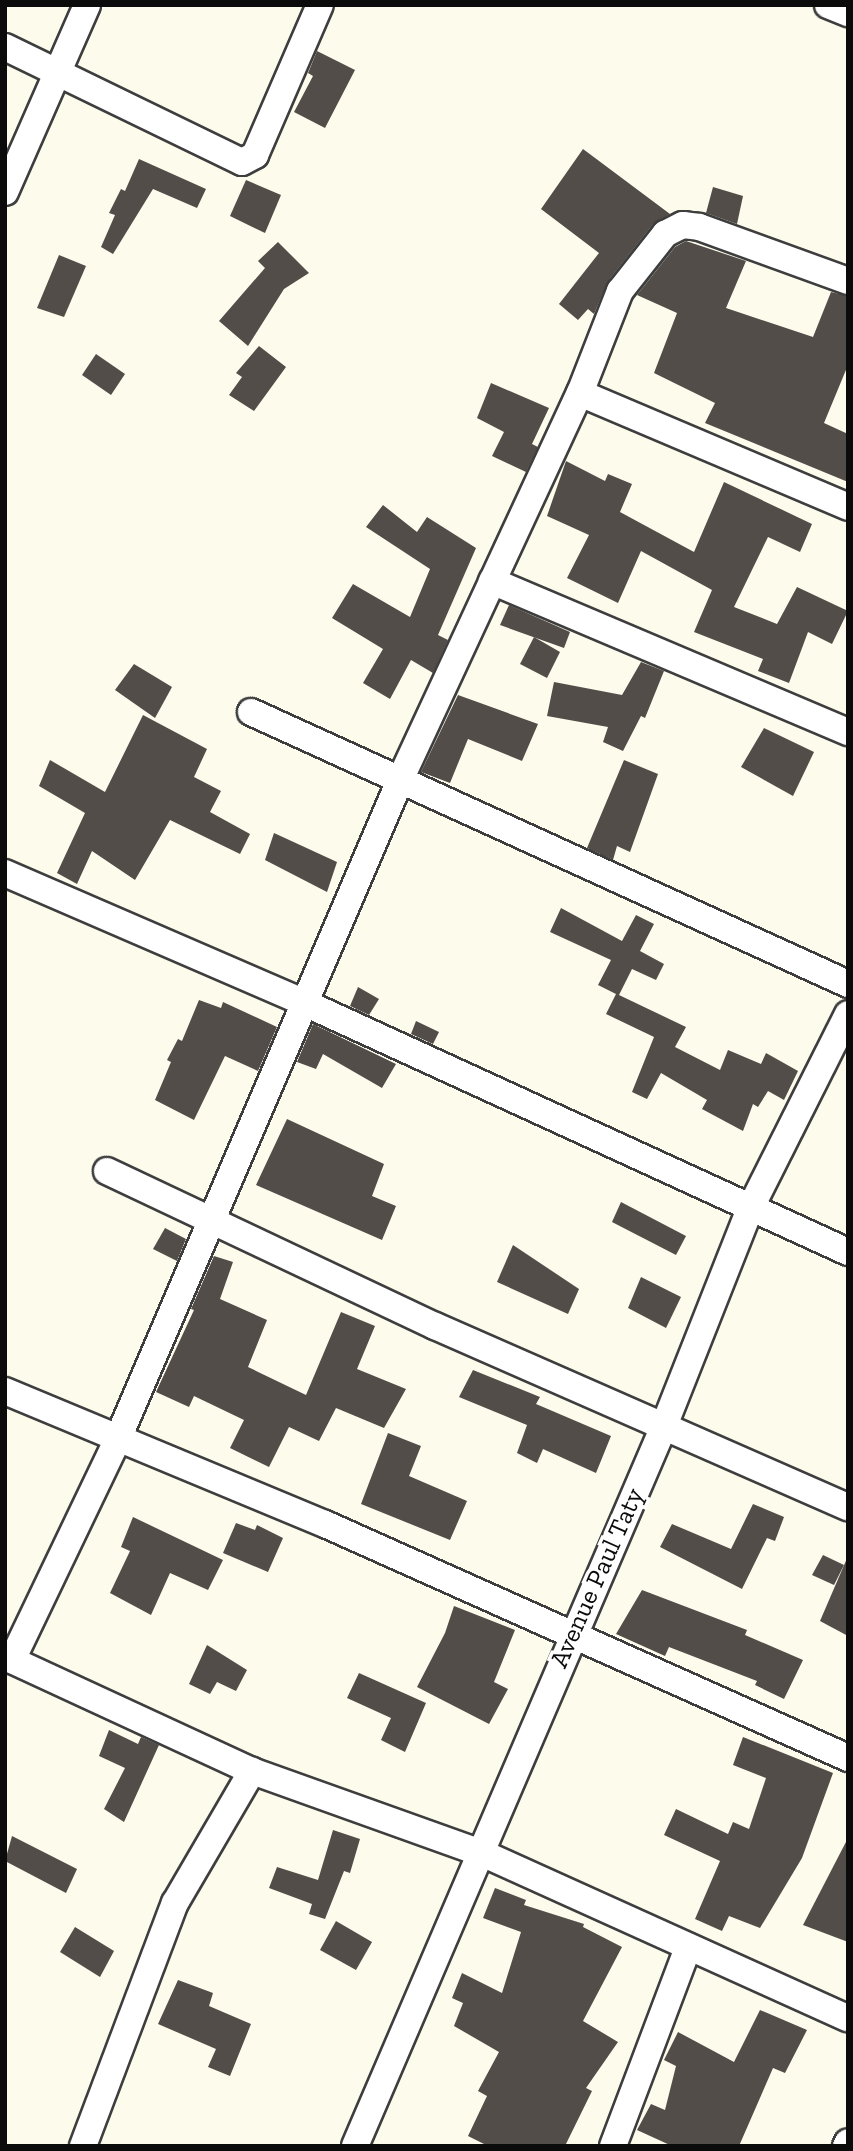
<!DOCTYPE html>
<style>
body{margin:0}
#map{position:relative;width:853px;height:2151px;overflow:hidden;background:#fdfbeb;font-family:"Zilla Slab",serif}
div>[style]{position:absolute}
[style*='--x']{left:calc(var(--x)*1px);top:calc(var(--y)*1px);width:calc(var(--w)*1px);rotate:calc(var(--a)*1deg)}
.building>*{inset:0;background:#524d49}
.roads{filter:drop-shadow(2px 0 #3e3e3e) drop-shadow(-2px 0 #3e3e3e) drop-shadow(0 2px #3e3e3e) drop-shadow(0 -2px #3e3e3e)}
.minor>*{height:26px;margin:-13px;padding:0 13px;transform-origin:13px;border-radius:13px;background:#fff}
span{translate:-50% -50%;white-space:nowrap;text-align:center;line-height:1.15;-webkit-text-stroke:7px #fff;paint-order:stroke}
.street-label{font-size:26px;color:#0b0b0b}
.frame{position:absolute;inset:0;border:7px solid #0b0b0b;pointer-events:none}
</style>
<div id="map">
<div class="building">
<i style="clip-path:polygon(317px 51px,355px 70px,325px 128px,294px 112px,313px 76px,308px 73px)"></i>
<i style="clip-path:polygon(583px 149px,670px 214px,653px 224px,608px 281px,594px 314px,588px 309px,578px 320px,559px 304px,599px 253px,541px 209px)"></i>
<i style="clip-path:polygon(139px 159px,206px 189px,197px 208px,153px 189px,113px 254px,101px 247px,115px 215px,109px 213px,121px 189px,125px 191px)"></i>
<i style="clip-path:polygon(246px 180px,281px 195px,265px 233px,230px 216px)"></i>
<i style="clip-path:polygon(713px 187px,743px 196px,737px 224px,706px 213px)"></i>
<i style="clip-path:polygon(686px 241px,746px 261px,726px 308px,813px 337px,831px 292px,848px 296px,848px 365px,824px 423px,848px 434px,848px 482px,705px 423px,715px 403px,654px 373px,677px 313px,637px 295px,675px 247px)"></i>
<i style="clip-path:polygon(278px 242px,309px 273px,284px 289px,248px 346px,219px 321px,265px 268px,258px 261px)"></i>
<i style="clip-path:polygon(59px 255px,86px 266px,64px 317px,37px 308px)"></i>
<i style="clip-path:polygon(259px 346px,286px 367px,254px 411px,229px 395px,242px 377px,236px 373px)"></i>
<i style="clip-path:polygon(96px 354px,125px 374px,111px 395px,82px 375px)"></i>
<i style="clip-path:polygon(491px 383px,549px 408px,532px 444px,538px 447px,526px 472px,492px 456px,504px 432px,477px 418px)"></i>
<i style="clip-path:polygon(566px 461px,605px 481px,608px 474px,632px 484px,620px 512px,694px 552px,724px 482px,812px 524px,800px 552px,768px 537px,734px 607px,777px 624px,797px 587px,848px 611px,832px 644px,808px 632px,789px 683px,758px 671px,763px 659px,694px 632px,712px 590px,641px 551px,618px 603px,567px 578px,589px 535px,547px 516px)"></i>
<i style="clip-path:polygon(383px 505px,417px 532px,427px 517px,476px 548px,438px 635px,448px 640px,433px 673px,411px 660px,390px 699px,363px 683px,383px 649px,332px 618px,353px 584px,410px 617px,430px 569px,366px 527px)"></i>
<i style="clip-path:polygon(509px 605px,570px 632px,564px 648px,500px 625px)"></i>
<i style="clip-path:polygon(534px 637px,560px 652px,547px 678px,520px 664px)"></i>
<i style="clip-path:polygon(641px 662px,664px 671px,645px 718px,641px 716px,623px 751px,603px 742px,608px 727px,547px 716px,554px 682px,622px 695px)"></i>
<i style="clip-path:polygon(134px 664px,172px 687px,155px 718px,115px 690px)"></i>
<i style="clip-path:polygon(458px 695px,538px 724px,522px 761px,468px 739px,450px 783px,421px 772px)"></i>
<i style="clip-path:polygon(143px 715px,207px 749px,194px 777px,221px 791px,210px 812px,250px 834px,240px 854px,170px 820px,135px 880px,92px 851px,77px 884px,57px 873px,85px 813px,39px 786px,50px 760px,105px 792px)"></i>
<i style="clip-path:polygon(764px 728px,814px 752px,793px 796px,741px 767px)"></i>
<i style="clip-path:polygon(624px 760px,658px 774px,630px 852px,617px 846px,613px 860px,587px 848px)"></i>
<i style="clip-path:polygon(274px 833px,337px 862px,327px 892px,265px 860px)"></i>
<i style="clip-path:polygon(561px 908px,622px 941px,636px 915px,654px 924px,640px 951px,664px 964px,656px 980px,632px 969px,619px 995px,686px 1027px,675px 1047px,720px 1070px,728px 1050px,761px 1064px,766px 1053px,798px 1071px,784px 1100px,768px 1091px,758px 1107px,753px 1104px,743px 1131px,702px 1109px,707px 1100px,661px 1073px,647px 1099px,632px 1092px,654px 1037px,606px 1014px,616px 994px,598px 985px,611px 960px,550px 932px)"></i>
<i style="clip-path:polygon(358px 987px,379px 999px,369px 1015px,350px 1006px)"></i>
<i style="clip-path:polygon(199px 1000px,221px 1008px,223px 1002px,277px 1027px,258px 1071px,225px 1056px,194px 1120px,155px 1100px,171px 1062px,167px 1060px,178px 1039px,182px 1041px)"></i>
<i style="clip-path:polygon(416px 1021px,439px 1032px,433px 1044px,411px 1034px)"></i>
<i style="clip-path:polygon(313px 1024px,396px 1064px,382px 1088px,323px 1054px,316px 1069px,297px 1062px)"></i>
<i style="clip-path:polygon(287px 1119px,384px 1164px,372px 1196px,396px 1206px,382px 1240px,256px 1185px)"></i>
<i style="clip-path:polygon(621px 1202px,686px 1236px,676px 1255px,612px 1222px)"></i>
<i style="clip-path:polygon(165px 1228px,186px 1239px,177px 1261px,153px 1249px)"></i>
<i style="clip-path:polygon(513px 1245px,579px 1289px,568px 1314px,497px 1282px)"></i>
<i style="clip-path:polygon(214px 1256px,233px 1262px,220px 1299px,267px 1320px,248px 1367px,306px 1395px,341px 1312px,375px 1326px,357px 1369px,406px 1389px,384px 1428px,336px 1408px,319px 1441px,289px 1427px,269px 1467px,230px 1448px,244px 1420px,194px 1396px,189px 1407px,156px 1392px,194px 1310px,191px 1309px)"></i>
<i style="clip-path:polygon(641px 1277px,681px 1297px,666px 1328px,628px 1308px)"></i>
<i style="clip-path:polygon(473px 1370px,540px 1397px,536px 1404px,611px 1436px,596px 1473px,543px 1449px,537px 1463px,517px 1453px,527px 1425px,459px 1397px)"></i>
<i style="clip-path:polygon(388px 1433px,421px 1446px,409px 1476px,467px 1501px,450px 1540px,361px 1504px)"></i>
<i style="clip-path:polygon(753px 1504px,784px 1517px,775px 1541px,767px 1538px,742px 1589px,660px 1547px,672px 1524px,731px 1549px)"></i>
<i style="clip-path:polygon(133px 1517px,223px 1560px,208px 1590px,170px 1573px,151px 1615px,110px 1593px,130px 1551px,121px 1547px)"></i>
<i style="clip-path:polygon(236px 1523px,255px 1530px,257px 1525px,283px 1538px,268px 1572px,223px 1553px)"></i>
<i style="clip-path:polygon(823px 1555px,844px 1565px,834px 1585px,812px 1575px)"></i>
<i style="clip-path:polygon(848px 1556px,848px 1636px,820px 1621px)"></i>
<i style="clip-path:polygon(642px 1590px,747px 1630px,745px 1635px,803px 1660px,784px 1699px,755px 1685px,757px 1681px,669px 1647px,665px 1656px,616px 1634px)"></i>
<i style="clip-path:polygon(454px 1606px,515px 1630px,494px 1682px,508px 1689px,489px 1724px,417px 1687px,445px 1633px)"></i>
<i style="clip-path:polygon(207px 1645px,247px 1670px,236px 1691px,217px 1682px,210px 1694px,189px 1684px)"></i>
<i style="clip-path:polygon(359px 1673px,426px 1703px,405px 1752px,381px 1740px,391px 1718px,347px 1698px)"></i>
<i style="clip-path:polygon(109px 1730px,138px 1744px,141px 1737px,159px 1745px,124px 1822px,104px 1809px,125px 1768px,99px 1756px)"></i>
<i style="clip-path:polygon(743px 1737px,833px 1773px,802px 1858px,760px 1928px,729px 1916px,722px 1931px,695px 1919px,720px 1861px,664px 1835px,676px 1809px,728px 1834px,733px 1822px,749px 1829px,766px 1778px,733px 1765px)"></i>
<i style="clip-path:polygon(333px 1830px,360px 1839px,350px 1873px,344px 1871px,325px 1919px,309px 1914px,312px 1904px,269px 1888px,277px 1867px,318px 1880px)"></i>
<i style="clip-path:polygon(12px 1836px,77px 1869px,66px 1893px,5px 1861px)"></i>
<i style="clip-path:polygon(848px 1838px,848px 1942px,803px 1925px)"></i>
<i style="clip-path:polygon(495px 1888px,526px 1900px,524px 1905px,584px 1924px,583px 1927px,622px 1947px,583px 2021px,618px 2042px,586px 2088px,592px 2091px,565px 2146px,488px 2146px,468px 2136px,487px 2096px,478px 2091px,499px 2052px,454px 2026px,463px 2003px,452px 1998px,462px 1973px,502px 1993px,521px 1932px,483px 1918px)"></i>
<i style="clip-path:polygon(336px 1921px,372px 1942px,356px 1970px,320px 1950px)"></i>
<i style="clip-path:polygon(75px 1927px,114px 1951px,100px 1977px,60px 1952px)"></i>
<i style="clip-path:polygon(178px 1980px,213px 1993px,209px 2006px,251px 2024px,230px 2076px,208px 2067px,216px 2049px,158px 2024px)"></i>
<i style="clip-path:polygon(760px 2010px,807px 2030px,785px 2073px,773px 2068px,739px 2146px,672px 2146px,637px 2130px,651px 2104px,665px 2110px,676px 2066px,664px 2060px,678px 2032px,734px 2062px)"></i>
</div>
<div class="roads">
<div class="minor">
<i style="--x:828;--y:5;--w:22;--a:22"></i>
<i style="--x:5;--y:47;--w:263;--a:25.9"></i>
<i style="--x:242;--y:162;--w:15;--a:-28"></i>
<i style="--x:255;--y:155;--w:163;--a:-66.6"></i>
<i style="--x:5;--y:192;--w:204;--a:-66.3"></i>
<i style="--x:580;--y:393;--w:291;--a:23"></i>
<i style="--x:492;--y:581;--w:387;--a:23"></i>
<i style="--x:251;--y:712;--w:656;--a:24.49"></i>
<i style="--x:5;--y:873;--w:329;--a:23.4"></i>
<i style="--x:307;--y:1004;--w:595;--a:24.63"></i>
<i style="--x:107;--y:1171;--w:363;--a:25.3"></i>
<i style="--x:435;--y:1326;--w:451;--a:23.7"></i>
<i style="--x:5;--y:1391;--w:347;--a:22.6"></i>
<i style="--x:325;--y:1524;--w:573;--a:24.1"></i>
<i style="--x:5;--y:1657;--w:272;--a:24.8"></i>
<i style="--x:252;--y:1771;--w:246;--a:19.7"></i>
<i style="--x:484;--y:1854;--w:399;--a:24.3"></i>
<i style="--x:12;--y:1660;--w:243;--a:-64.4"></i>
<i style="--x:117;--y:1441;--w:721;--a:-66.81"></i>
<i style="--x:401;--y:778;--w:425;--a:-65.1"></i>
<i style="--x:580;--y:393;--w:110;--a:-68.6"></i>
<i style="--x:620;--y:291;--w:73;--a:-51.7"></i>
<i style="--x:665;--y:234;--w:20;--a:-27"></i>
<i style="--x:683;--y:225;--w:16;--a:7"></i>
<i style="--x:699;--y:227;--w:158;--a:19.9"></i>
<i style="--x:83;--y:2146;--w:260;--a:-69.3"></i>
<i style="--x:175;--y:1903;--w:153;--a:-59.7"></i>
<i style="--x:355;--y:2146;--w:784;--a:-66.77"></i>
<i style="--x:664;--y:1426;--w:233;--a:-68.4"></i>
<i style="--x:750;--y:1209;--w:218;--a:-63.3"></i>
<i style="--x:613;--y:2146;--w:213;--a:-69.3"></i>
<i style="--x:846;--y:2146;--w:4;--a:-63"></i>
</div>
</div>
<div class="street-label">
<span style="left:597px;top:1578px;rotate:-66deg">Avenue Paul Taty</span>
</div>
<div class="frame"></div>
</div>
